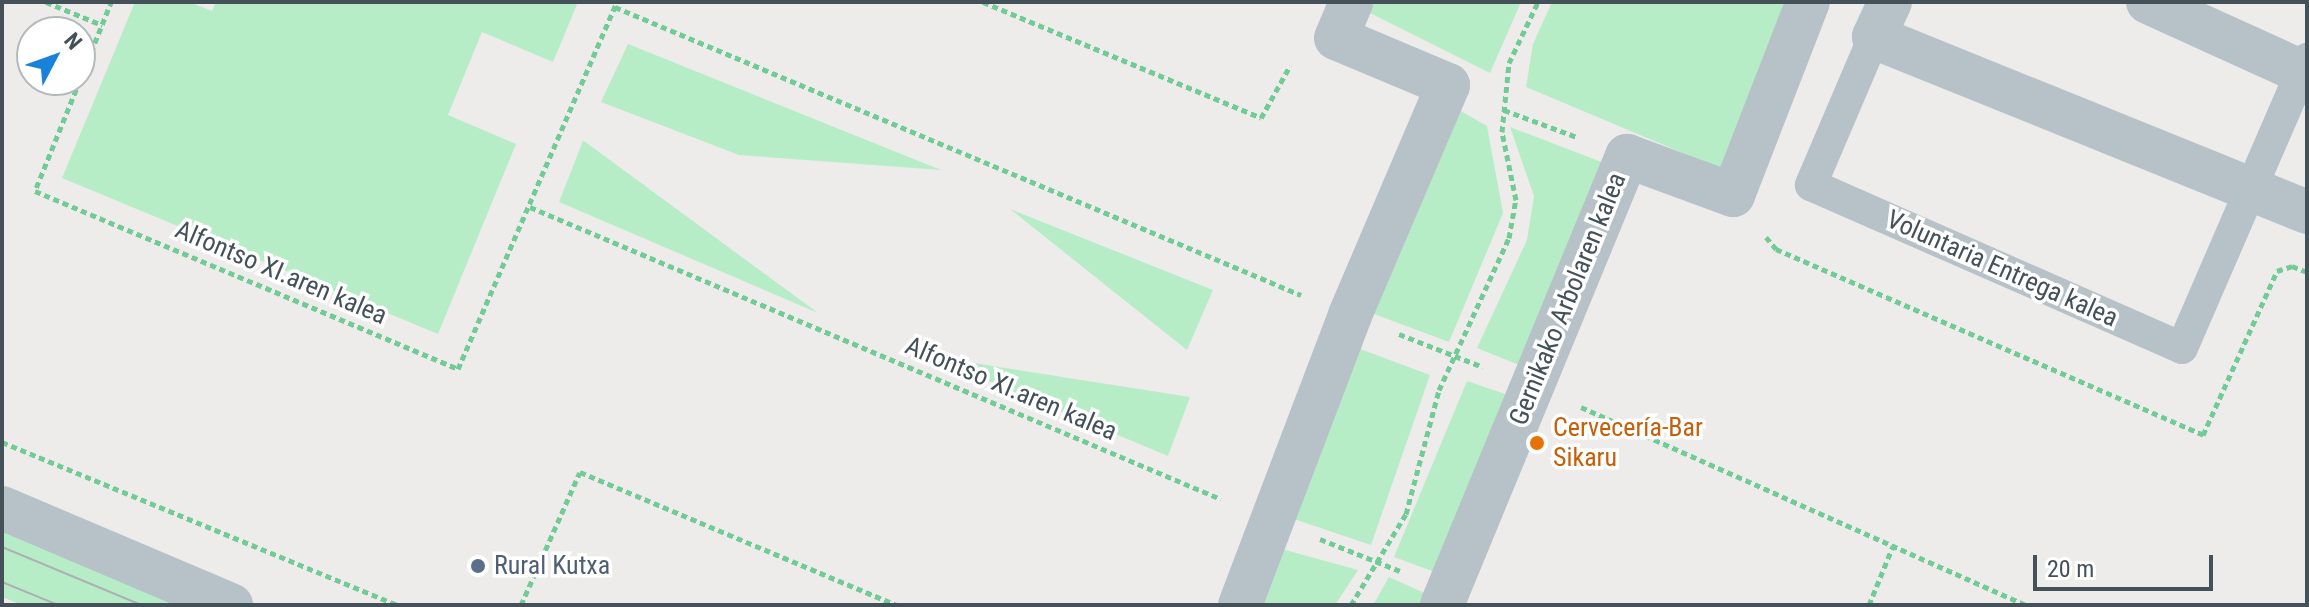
<!DOCTYPE html>
<meta charset="utf-8">
<style>
body{margin:0}
#map{position:relative;width:2309px;height:607px;overflow:hidden;background:#eeebeb;font-family:"Roboto Condensed",sans-serif}
div>[style]{position:absolute}
[style*='--x']{left:calc(var(--x)*1px);top:calc(var(--y)*1px);width:calc(var(--w)*1px);rotate:calc(var(--a)*1deg)}
.green>*{inset:0;background:#b7edc6}
.path>*{height:5px;margin-top:-2.5px;transform-origin:0;background:repeating-linear-gradient(90deg,#70cb94 0 6px,transparent 0 10px)}
.service>*{height:32px;margin:-16px;padding:0 16px;transform-origin:16px;border-radius:16px;background:#b6c2c8}
.pedestrian>*{height:44px;margin:-22px;padding:0 22px;transform-origin:22px;border-radius:22px;background:#b6c2c8}
.minor>*{height:44px;margin:-22px;padding:0 22px;transform-origin:22px;border-radius:22px;background:#b6c2c8}
.tram>*{height:2px;margin:-1px;padding:0 1px;transform-origin:1px;border-radius:1px;background:#adb1b6}
.dots>*{width:22px;height:22px;translate:-50% -50%;box-sizing:border-box;border:4px solid #fff;border-radius:50%}
span{translate:-50% -50%;white-space:nowrap;text-align:center;line-height:1.15;-webkit-text-stroke:7px #fff;paint-order:stroke}
.street-label{font-size:26px;color:#445158}
.food-label{font-size:26px;color:#c56008}
.left{translate:0 -50%;text-align:left}
.service-label{font-size:26px;color:#4e5e75}
.frame{position:absolute;inset:0;border:4px solid #445158;pointer-events:none}
.north{position:absolute;left:16px;top:16px;width:80px;height:80px;box-sizing:border-box;background:#fff;border:2px solid #b4b9bc;border-radius:50%;rotate:49deg;font-size:22px;font-weight:700;line-height:32px;text-align:center;color:#445158}
.north::after{content:'';display:block;margin:auto;width:28px;height:36px;background:#1982da;clip-path:polygon(50% 0,100% 100%,50% 72%,0 100%)}
.scale{position:absolute;left:2033px;top:555px;width:180px;height:36px;box-sizing:border-box;border:4px solid #445158;border-top:0;padding-left:10px;font-size:24px;line-height:28px;white-space:nowrap;color:#445158;-webkit-text-stroke:6px #fff;paint-order:stroke}
</style>
<div id="map">
<div class="green">
<i style="clip-path:polygon(135px 2px,189px 2px,212px 11px,216px 2px,578px 2px,553px 62px,482px 32px,448px 115px,516px 144px,438px 334px,62px 178px)"></i>
<i style="clip-path:polygon(1368px 2px,1521px 2px,1490px 73px,1364px 10px)"></i>
<i style="clip-path:polygon(1552px 2px,1785px 2px,1721px 169px,1526px 87px,1533px 44px)"></i>
<i style="clip-path:polygon(628px 44px,941px 170px,739px 155px,601px 102px)"></i>
<i style="clip-path:polygon(1459px 110px,1487px 126px,1503px 213px,1449px 342px,1374px 314px)"></i>
<i style="clip-path:polygon(1510px 127px,1604px 163px,1524px 367px,1477px 348px,1527px 240px,1534px 196px)"></i>
<i style="clip-path:polygon(583px 141px,584px 141px,818px 313px,559px 202px)"></i>
<i style="clip-path:polygon(1010px 209px,1213px 290px,1187px 350px)"></i>
<i style="clip-path:polygon(1360px 349px,1430px 375px,1371px 545px,1291px 518px)"></i>
<i style="clip-path:polygon(929px 356px,1190px 397px,1168px 456px)"></i>
<i style="clip-path:polygon(1467px 381px,1508px 395px,1443px 575px,1394px 557px)"></i>
<i style="clip-path:polygon(2px 531px,181px 605px,22px 605px,2px 597px)"></i>
<i style="clip-path:polygon(1278px 548px,1358px 570px,1335px 605px,1258px 605px)"></i>
<i style="clip-path:polygon(1389px 577px,1433px 597px,1430px 605px,1373px 605px)"></i>
</div>
<div class="path">
<i style="--x:46;--y:2;--w:61;--a:22.3"></i>
<i style="--x:983;--y:2;--w:301;--a:22.6"></i>
<i style="--x:1261;--y:118;--w:60;--a:-60.9"></i>
<i style="--x:615;--y:7;--w:744;--a:22.77"></i>
<i style="--x:80;--y:80;--w:120;--a:112.1"></i>
<i style="--x:35;--y:191;--w:459;--a:22.8"></i>
<i style="--x:458;--y:369;--w:400;--a:-66.6"></i>
<i style="--x:80;--y:80;--w:84;--a:-68.3"></i>
<i style="--x:1504;--y:110;--w:78;--a:20.3"></i>
<i style="--x:530;--y:207;--w:750;--a:22.91"></i>
<i style="--x:1766;--y:237;--w:16;--a:50"></i>
<i style="--x:1776;--y:249;--w:466;--a:23.5"></i>
<i style="--x:2203;--y:435;--w:180;--a:-65.7"></i>
<i style="--x:2277;--y:271;--w:16;--a:-18"></i>
<i style="--x:2292;--y:266;--w:16;--a:22"></i>
<i style="--x:1399;--y:334;--w:90;--a:21.4"></i>
<i style="--x:1581;--y:407;--w:487;--a:24"></i>
<i style="--x:2;--y:442;--w:427;--a:22.4"></i>
<i style="--x:1320;--y:539;--w:86;--a:21.8"></i>
<i style="--x:521;--y:605;--w:145;--a:-66.1"></i>
<i style="--x:580;--y:472;--w:343;--a:22.8"></i>
<i style="--x:1351;--y:605;--w:106;--a:-58.9"></i>
<i style="--x:1406;--y:514;--w:128;--a:-75.1"></i>
<i style="--x:1439;--y:390;--w:167;--a:-65.3"></i>
<i style="--x:1509;--y:238;--w:39;--a:-80"></i>
<i style="--x:1516;--y:200;--w:69;--a:-101.6"></i>
<i style="--x:1502;--y:132;--w:69;--a:-84.2"></i>
<i style="--x:1509;--y:63;--w:68;--a:-64.6"></i>
<i style="--x:1869;--y:605;--w:64;--a:-67.9"></i>
</div>
<div class="service">
<i style="--x:1874;--y:37;--w:161;--a:113.1"></i>
<i style="--x:1811;--y:185;--w:405;--a:23.7"></i>
<i style="--x:2182;--y:348;--w:315;--a:-66.6"></i>
</div>
<div class="pedestrian">
<i style="--x:1240;--y:605;--w:310;--a:-69.2"></i>
<i style="--x:1350;--y:315;--w:250;--a:-66.9"></i>
<i style="--x:1448;--y:85;--w:121;--a:-157.2"></i>
<i style="--x:1336;--y:38;--w:39;--a:-67"></i>
<i style="--x:1442;--y:605;--w:486;--a:-67.6"></i>
<i style="--x:1627;--y:156;--w:113;--a:20.2"></i>
<i style="--x:1733;--y:195;--w:207;--a:-68.8"></i>
</div>
<div class="minor">
<i style="--x:1890;--y:2;--w:38;--a:115"></i>
<i style="--x:1874;--y:37;--w:467;--a:22"></i>
<i style="--x:2148;--y:2;--w:175;--a:24.4"></i>
<i style="--x:2;--y:508;--w:249;--a:23"></i>
</div>
<div class="tram">
<i style="--x:2;--y:547;--w:151;--a:22.6"></i>
<i style="--x:2;--y:582;--w:61;--a:22.3"></i>
</div>
<div class="dots">
<i style="left:1537px;top:443px;background:#e8710a"></i>
<i style="left:478px;top:566px;background:#5c6f8a"></i>
</div>
<div class="street-label">
<span style="left:2002px;top:269px;rotate:24deg">Voluntaria Entrega kalea</span>
<span style="left:281px;top:273px;rotate:23deg">Alfontso XI.aren kalea</span>
<span style="left:1568px;top:299px;rotate:-68deg">Gernikako Arbolaren kalea</span>
<span style="left:1011px;top:389px;rotate:23deg">Alfontso XI.aren kalea</span>
</div>
<div class="food-label">
<span class="left" style="left:1553px;top:443px">Cervecería-Bar<br>Sikaru</span>
</div>
<div class="service-label">
<span class="left" style="left:494px;top:566px">Rural Kutxa</span>
</div>
<div class="frame"></div>
<div class="north">N</div>
<div class="scale">20 m</div>
</div>
